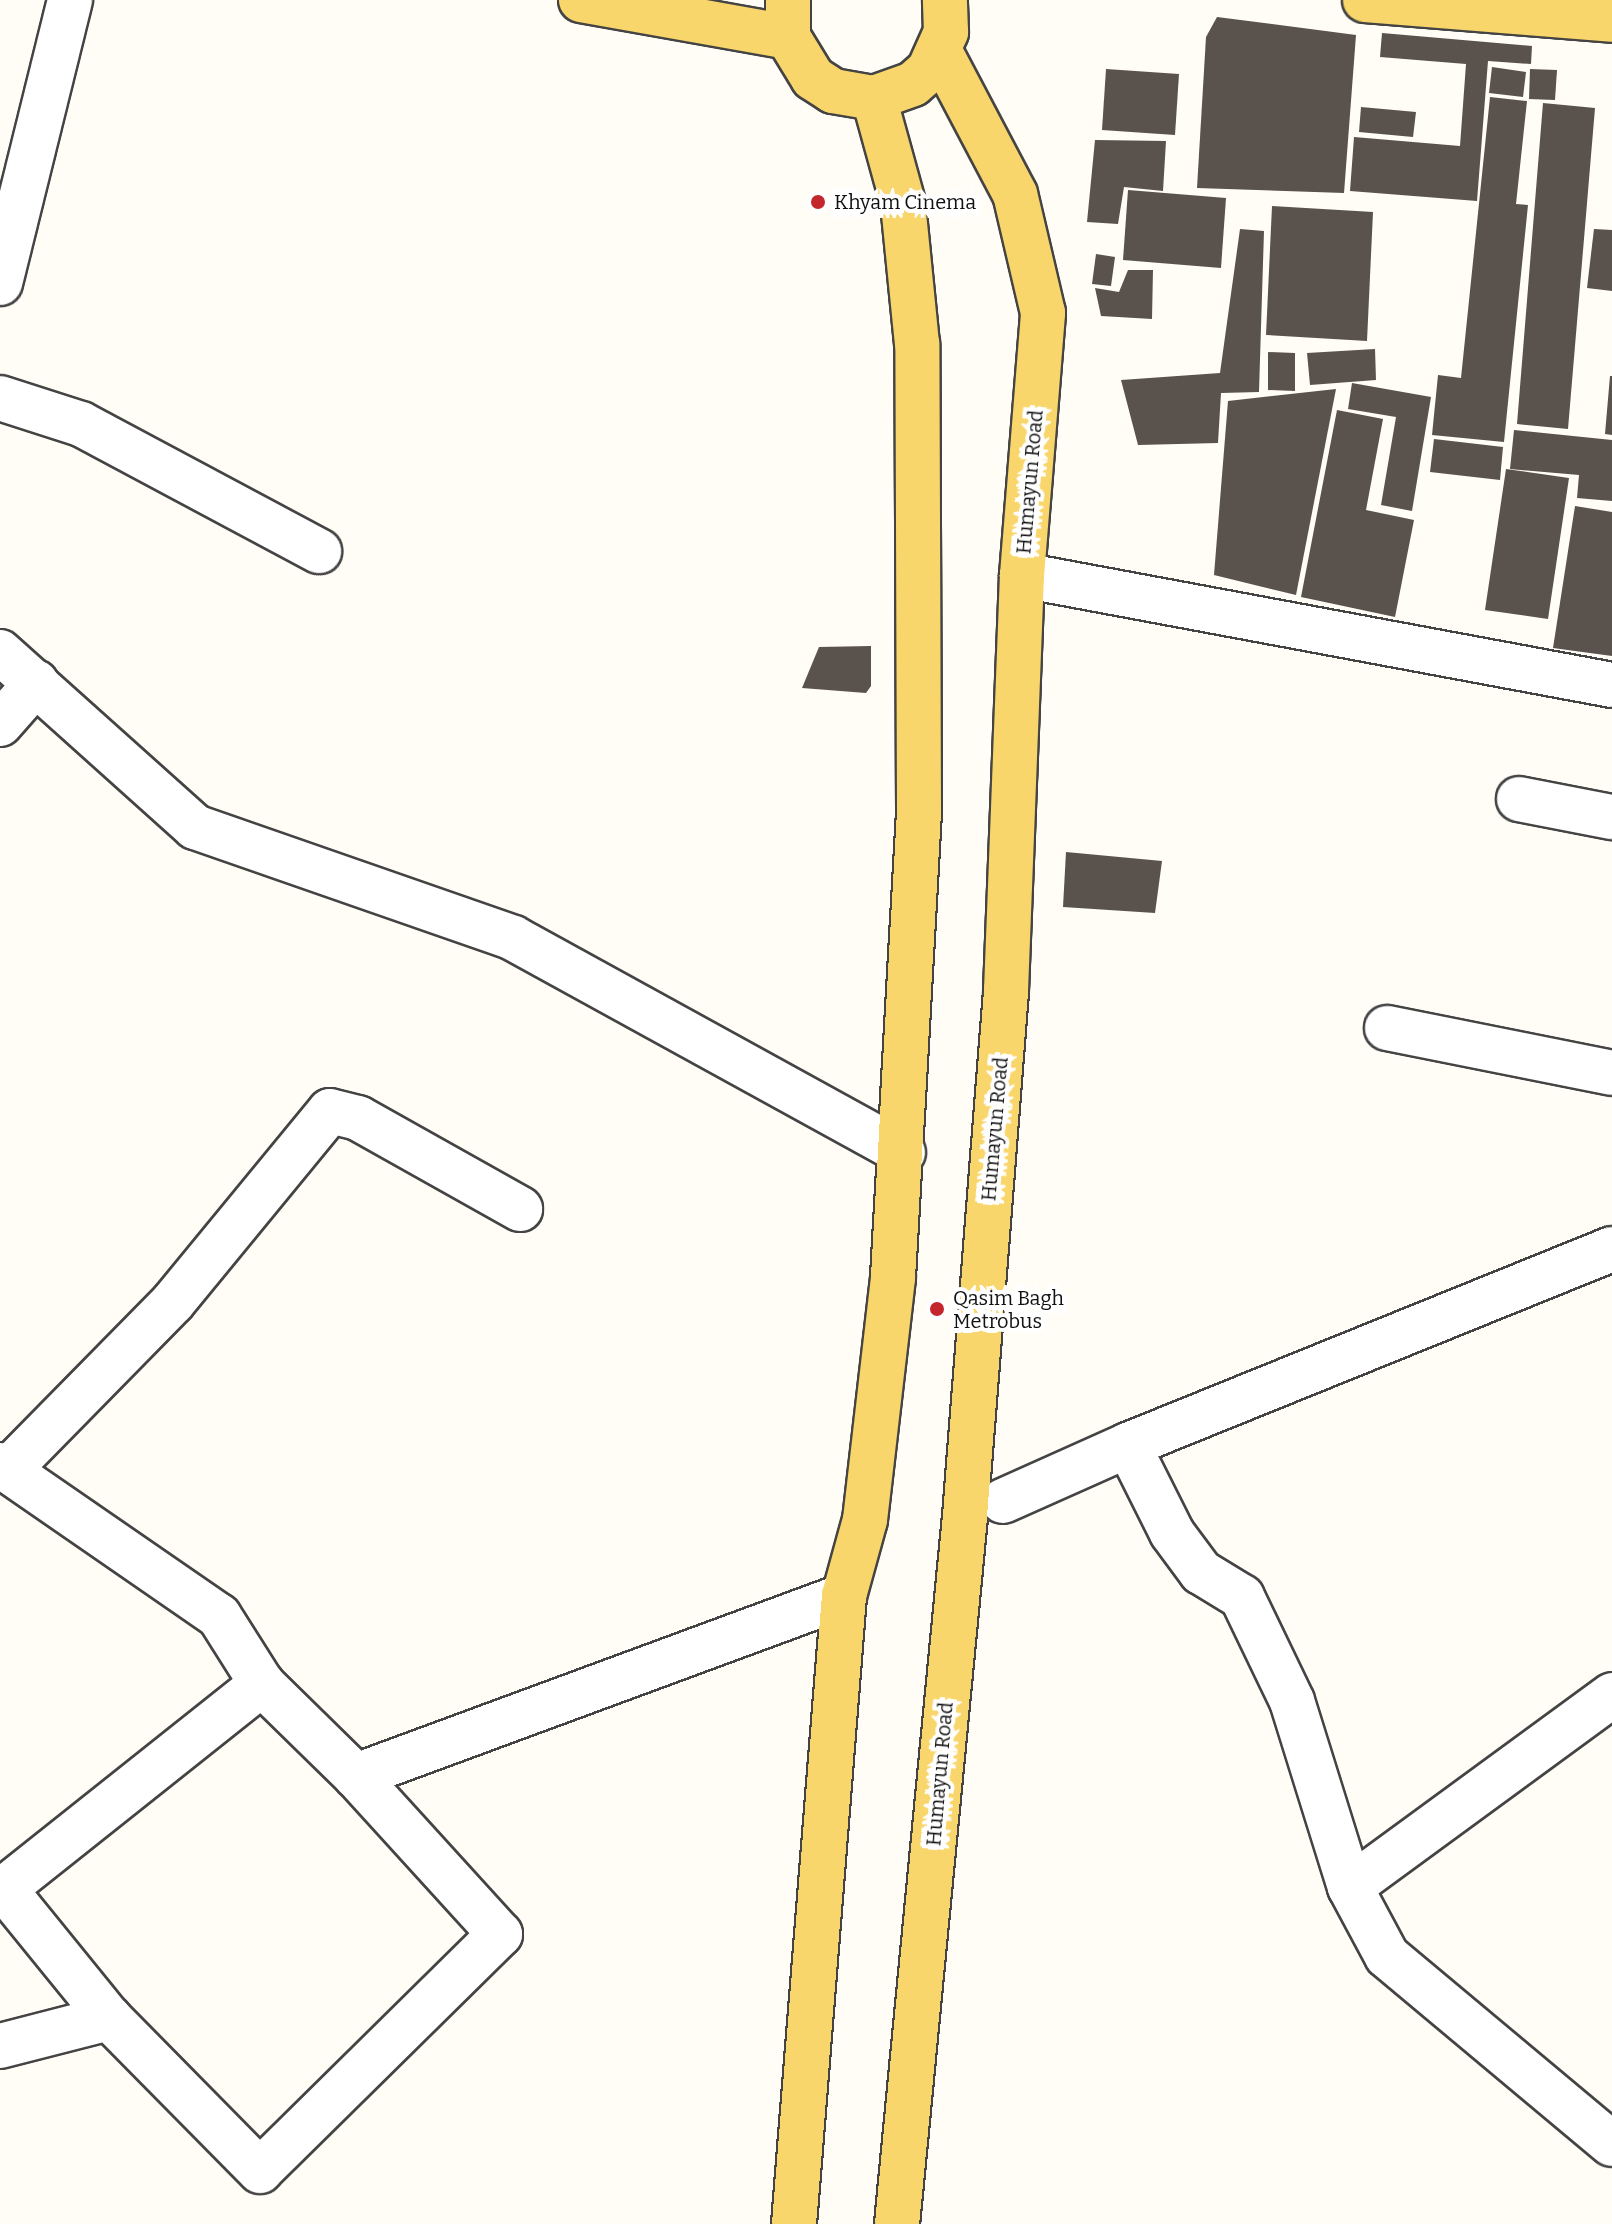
<!DOCTYPE html>
<style>
body{margin:0}
#map{position:relative;width:1612px;height:2224px;overflow:hidden;background:#fffdf5;font-family:Bitter,serif}
div>[style]{position:absolute}
[style*='--x']{left:calc(var(--x)*1px);top:calc(var(--y)*1px);width:calc(var(--w)*1px);rotate:calc(var(--a)*1deg)}
.building>*{inset:0;background:#5a524d}
.roads{filter:drop-shadow(2px 0 #444) drop-shadow(-2px 0 #444) drop-shadow(0 2px #444) drop-shadow(0 -2px #444)}
.minor>*{height:44px;margin:-22px;padding:0 22px;transform-origin:22px;border-radius:22px;background:#fff}
.major>*{height:44px;margin:-22px;padding:0 22px;transform-origin:22px;border-radius:22px;background:#f9d66b}
.dots>*{width:22px;height:22px;translate:-50% -50%;box-sizing:border-box;border:4px solid #fff;border-radius:50%}
span{translate:-50% -50%;white-space:nowrap;text-align:center;line-height:1.15;-webkit-text-stroke:8px #fff;paint-order:stroke}
.poi-label{font-size:20px;color:#111}
.left{translate:0 -50%;text-align:left}
.street-label{font-size:20px;color:#111}
</style>
<div id="map">
<div class="building">
<i style="clip-path:polygon(1217px 17px,1356px 35px,1344px 193px,1197px 188px,1206px 37px)"></i>
<i style="clip-path:polygon(1382px 33px,1532px 46px,1531px 64px,1488px 61px,1477px 201px,1350px 191px,1354px 137px,1460px 146px,1466px 64px,1380px 57px)"></i>
<i style="clip-path:polygon(1492px 67px,1526px 72px,1523px 97px,1489px 93px)"></i>
<i style="clip-path:polygon(1106px 69px,1179px 74px,1175px 135px,1102px 130px)"></i>
<i style="clip-path:polygon(1530px 69px,1557px 70px,1555px 100px,1529px 99px)"></i>
<i style="clip-path:polygon(1490px 97px,1527px 101px,1516px 204px,1528px 205px,1504px 442px,1432px 435px,1438px 375px,1461px 378px)"></i>
<i style="clip-path:polygon(1543px 103px,1595px 108px,1568px 429px,1517px 424px)"></i>
<i style="clip-path:polygon(1361px 107px,1416px 112px,1413px 137px,1359px 132px)"></i>
<i style="clip-path:polygon(1095px 140px,1166px 141px,1163px 191px,1124px 187px,1118px 224px,1087px 222px)"></i>
<i style="clip-path:polygon(1128px 190px,1226px 198px,1221px 268px,1123px 260px)"></i>
<i style="clip-path:polygon(1272px 206px,1373px 212px,1367px 341px,1266px 335px)"></i>
<i style="clip-path:polygon(1240px 229px,1264px 231px,1259px 392px,1221px 393px,1218px 443px,1138px 445px,1121px 380px,1220px 373px)"></i>
<i style="clip-path:polygon(1594px 229px,1612px 230px,1612px 291px,1587px 288px)"></i>
<i style="clip-path:polygon(1096px 254px,1115px 257px,1111px 286px,1092px 284px)"></i>
<i style="clip-path:polygon(1128px 270px,1153px 270px,1152px 319px,1101px 316px,1095px 288px,1119px 292px)"></i>
<i style="clip-path:polygon(1375px 349px,1376px 380px,1310px 385px,1307px 353px)"></i>
<i style="clip-path:polygon(1268px 352px,1295px 353px,1295px 391px,1268px 390px)"></i>
<i style="clip-path:polygon(1610px 376px,1612px 376px,1612px 435px,1605px 434px)"></i>
<i style="clip-path:polygon(1352px 383px,1431px 397px,1412px 511px,1381px 505px,1396px 417px,1348px 409px)"></i>
<i style="clip-path:polygon(1336px 389px,1296px 595px,1214px 575px,1228px 401px)"></i>
<i style="clip-path:polygon(1337px 410px,1383px 419px,1366px 510px,1414px 520px,1395px 617px,1301px 597px)"></i>
<i style="clip-path:polygon(1514px 430px,1612px 440px,1612px 501px,1577px 498px,1579px 475px,1510px 469px)"></i>
<i style="clip-path:polygon(1434px 439px,1503px 447px,1500px 480px,1430px 472px)"></i>
<i style="clip-path:polygon(1506px 469px,1569px 478px,1548px 619px,1485px 610px)"></i>
<i style="clip-path:polygon(1575px 506px,1612px 512px,1612px 656px,1553px 648px)"></i>
<i style="clip-path:polygon(871px 646px,871px 686px,866px 693px,802px 688px,819px 647px)"></i>
<i style="clip-path:polygon(1066px 852px,1162px 861px,1155px 913px,1063px 907px)"></i>
</div>
<div class="roads">
<div class="minor">
<i style="--x:0;--y:283;--w:292;--a:-76.1"></i>
<i style="--x:0;--y:398;--w:85;--a:17.8"></i>
<i style="--x:81;--y:424;--w:270;--a:28.1"></i>
<i style="--x:1022;--y:575;--w:600;--a:10.56"></i>
<i style="--x:0;--y:652;--w:262;--a:41.9"></i>
<i style="--x:195;--y:827;--w:337;--a:19.2"></i>
<i style="--x:513;--y:938;--w:445;--a:28.8"></i>
<i style="--x:0;--y:724;--w:55;--a:-48.7"></i>
<i style="--x:1519;--y:799;--w:95;--a:11"></i>
<i style="--x:1387;--y:1028;--w:229;--a:11.3"></i>
<i style="--x:1128;--y:1445;--w:98;--a:63.4"></i>
<i style="--x:1172;--y:1533;--w:49;--a:53.4"></i>
<i style="--x:1201;--y:1572;--w:48;--a:31.4"></i>
<i style="--x:1242;--y:1597;--w:115;--a:64.3"></i>
<i style="--x:1292;--y:1701;--w:195;--a:72.7"></i>
<i style="--x:1350;--y:1887;--w:78;--a:61.8"></i>
<i style="--x:1387;--y:1956;--w:293;--a:39.9"></i>
<i style="--x:0;--y:1465;--w:266;--a:34.6"></i>
<i style="--x:219;--y:1616;--w:80;--a:57.7"></i>
<i style="--x:8;--y:1470;--w:235;--a:-45.5"></i>
<i style="--x:173;--y:1302;--w:247;--a:-50.6"></i>
<i style="--x:330;--y:1111;--w:29;--a:14"></i>
<i style="--x:358;--y:1118;--w:186;--a:29.3"></i>
<i style="--x:1003;--y:1501;--w:137;--a:-24.1"></i>
<i style="--x:1128;--y:1445;--w:522;--a:-22.05"></i>
<i style="--x:262;--y:1684;--w:132;--a:44.4"></i>
<i style="--x:356;--y:1776;--w:214;--a:47.7"></i>
<i style="--x:500;--y:1934;--w:337;--a:135.4"></i>
<i style="--x:260;--y:2171;--w:215;--a:-134.6"></i>
<i style="--x:109;--y:2018;--w:166;--a:-129.1"></i>
<i style="--x:4;--y:1889;--w:330;--a:-38.5"></i>
<i style="--x:356;--y:1776;--w:520;--a:-20.25"></i>
<i style="--x:1350;--y:1887;--w:325;--a:-36.2"></i>
<i style="--x:0;--y:2046;--w:113;--a:-14.4"></i>
</div>
<div class="major">
<i style="--x:581;--y:0;--w:210;--a:10.1"></i>
<i style="--x:788;--y:0;--w:37;--a:90"></i>
<i style="--x:788;--y:37;--w:48;--a:58.6"></i>
<i style="--x:813;--y:78;--w:24;--a:33"></i>
<i style="--x:833;--y:91;--w:42;--a:9.7"></i>
<i style="--x:874;--y:98;--w:41;--a:-19.7"></i>
<i style="--x:913;--y:84;--w:21;--a:-41"></i>
<i style="--x:929;--y:70;--w:42;--a:-65.9"></i>
<i style="--x:946;--y:32;--w:32;--a:-92"></i>
<i style="--x:1365;--y:0;--w:248;--a:4.6"></i>
<i style="--x:794;--y:2224;--w:630;--a:-85.45"></i>
<i style="--x:844;--y:1596;--w:79;--a:-74.6"></i>
<i style="--x:865;--y:1520;--w:245;--a:-83.4"></i>
<i style="--x:893;--y:1277;--w:470;--a:-86.8"></i>
<i style="--x:919;--y:808;--w:464;--a:-90.2"></i>
<i style="--x:917;--y:344;--w:142;--a:-95.7"></i>
<i style="--x:903;--y:203;--w:109;--a:-105.4"></i>
<i style="--x:897;--y:2224;--w:711;--a:-84.51"></i>
<i style="--x:965;--y:1516;--w:527;--a:-85.53"></i>
<i style="--x:1006;--y:991;--w:416;--a:-87.8"></i>
<i style="--x:1022;--y:575;--w:263;--a:-85.4"></i>
<i style="--x:1043;--y:313;--w:122;--a:-103.2"></i>
<i style="--x:1015;--y:194;--w:161;--a:-117.8"></i>
</div>
</div>
<div class="dots">
<i style="left:818px;top:202px;background:#c4262e"></i>
<i style="left:937px;top:1309px;background:#c4262e"></i>
</div>
<div class="poi-label">
<span class="left" style="left:834px;top:202px">Khyam Cinema</span>
<span class="left" style="left:953px;top:1310px">Qasim Bagh<br>Metrobus</span>
</div>
<div class="street-label">
<span style="left:1030px;top:482px;rotate:-85deg">Humayun Road</span>
<span style="left:995px;top:1129px;rotate:-85deg">Humayun Road</span>
<span style="left:940px;top:1774px;rotate:-85deg">Humayun Road</span>
</div>
</div>
